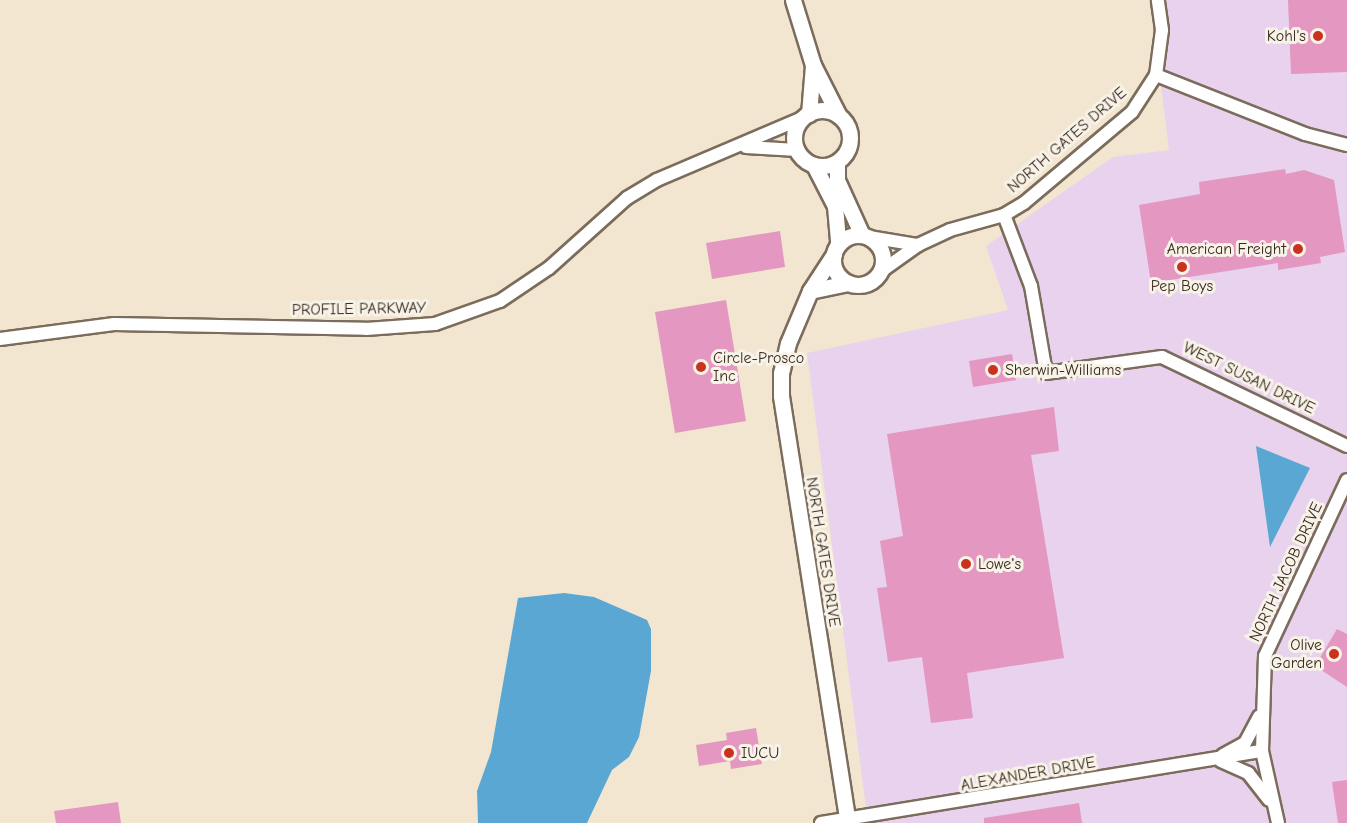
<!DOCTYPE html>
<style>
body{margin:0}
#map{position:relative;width:1347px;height:823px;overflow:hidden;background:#f3e6d0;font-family:"Comic Neue",sans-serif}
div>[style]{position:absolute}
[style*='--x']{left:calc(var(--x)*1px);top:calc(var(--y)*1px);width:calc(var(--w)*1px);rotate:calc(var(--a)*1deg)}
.built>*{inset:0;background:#e8d2ee}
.water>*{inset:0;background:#5aa7d3}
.building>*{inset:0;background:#e397c1}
.roads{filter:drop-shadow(2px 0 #7b6c5c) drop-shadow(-2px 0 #7b6c5c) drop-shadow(0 2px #7b6c5c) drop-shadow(0 -2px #7b6c5c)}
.minor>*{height:12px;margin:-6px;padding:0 6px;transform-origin:6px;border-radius:6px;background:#fff}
.tertiary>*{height:15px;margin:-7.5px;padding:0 7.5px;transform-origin:7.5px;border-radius:7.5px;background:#fff}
.tertiary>.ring{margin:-7.5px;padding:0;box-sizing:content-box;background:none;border:15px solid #fff;border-radius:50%}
.dots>*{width:16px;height:16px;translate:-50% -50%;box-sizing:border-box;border:3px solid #f7f3e8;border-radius:50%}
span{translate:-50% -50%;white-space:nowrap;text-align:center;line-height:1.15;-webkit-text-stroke:6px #f7f3e8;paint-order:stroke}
.poi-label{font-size:16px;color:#3b2a1e}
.right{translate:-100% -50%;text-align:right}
.left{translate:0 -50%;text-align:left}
.street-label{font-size:16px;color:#3b2a1e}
</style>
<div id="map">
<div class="built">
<i style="clip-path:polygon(1150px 0,1347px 0,1347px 823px,868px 823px,807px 353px,1008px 310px,986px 246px,1113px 157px,1169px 150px)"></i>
</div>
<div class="water">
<i style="clip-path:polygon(1256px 446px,1310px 468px,1270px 547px)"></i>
<i style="clip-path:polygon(564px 593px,594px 597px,647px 620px,651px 629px,651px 671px,639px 737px,629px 757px,612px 770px,587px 823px,478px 823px,477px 791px,491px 752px,518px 598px)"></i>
</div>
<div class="building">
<i style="clip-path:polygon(1288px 0,1347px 0,1347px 72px,1291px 74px)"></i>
<i style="clip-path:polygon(1285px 169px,1286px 174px,1304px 170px,1334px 180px,1345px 252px,1320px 257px,1321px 263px,1278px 270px,1278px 263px,1151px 283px,1139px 205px,1200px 194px,1199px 182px)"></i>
<i style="clip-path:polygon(780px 231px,785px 267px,712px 279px,706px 243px)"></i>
<i style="clip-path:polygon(726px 300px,746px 421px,675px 433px,655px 312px)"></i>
<i style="clip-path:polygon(1012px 354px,1016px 380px,973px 387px,969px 361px)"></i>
<i style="clip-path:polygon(1054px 407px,1059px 451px,1031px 455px,1064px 658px,967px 673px,973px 718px,931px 723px,922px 657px,888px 662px,877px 588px,887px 587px,880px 541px,903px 536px,887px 434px)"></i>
<i style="clip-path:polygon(1337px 629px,1347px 634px,1347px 687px,1315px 666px)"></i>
<i style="clip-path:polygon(756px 728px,762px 764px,731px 769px,730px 761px,699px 766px,696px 745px,727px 740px,726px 733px)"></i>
<i style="clip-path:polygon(1347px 780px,1347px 823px,1338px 823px,1332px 782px)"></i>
<i style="clip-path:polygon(118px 802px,121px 823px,56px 823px,54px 811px)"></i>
<i style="clip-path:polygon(1079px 803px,1082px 823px,984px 823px,984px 818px)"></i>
</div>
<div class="roads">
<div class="minor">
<i style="--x:1156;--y:75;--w:160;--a:21.6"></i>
<i style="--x:1305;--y:134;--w:43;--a:14.7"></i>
<i style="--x:746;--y:147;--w:51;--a:3.4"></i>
<i style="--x:1004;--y:215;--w:76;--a:69.2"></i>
<i style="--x:1031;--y:286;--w:88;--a:80.2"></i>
<i style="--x:1046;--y:373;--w:117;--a:-7.9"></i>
<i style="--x:1162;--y:357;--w:205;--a:25.7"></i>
<i style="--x:869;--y:237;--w:50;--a:9.3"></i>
<i style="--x:880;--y:272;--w:47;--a:-35.4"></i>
<i style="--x:918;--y:245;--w:35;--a:-25"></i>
<i style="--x:950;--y:230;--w:56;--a:-15.5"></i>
<i style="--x:1004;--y:215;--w:23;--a:-31"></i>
<i style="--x:1024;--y:203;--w:141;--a:-40.1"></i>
<i style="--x:1132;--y:112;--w:44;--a:-57"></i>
<i style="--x:1156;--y:75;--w:45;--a:-82.4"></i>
<i style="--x:1162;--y:30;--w:30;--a:-98"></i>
<i style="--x:0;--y:339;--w:115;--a:-7.5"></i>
<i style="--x:114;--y:324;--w:252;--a:1.1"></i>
<i style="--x:366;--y:329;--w:69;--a:-4.1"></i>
<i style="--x:435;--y:324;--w:69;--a:-19.5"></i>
<i style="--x:500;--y:301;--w:59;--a:-34"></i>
<i style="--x:549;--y:268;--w:105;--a:-41.9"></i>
<i style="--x:627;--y:198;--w:35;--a:-31"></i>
<i style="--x:657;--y:180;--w:161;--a:-23.1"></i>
<i style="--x:1223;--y:755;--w:25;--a:-29"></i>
<i style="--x:1245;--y:743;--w:30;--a:-62"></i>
<i style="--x:1221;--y:761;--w:30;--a:24"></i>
<i style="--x:1248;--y:773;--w:34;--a:52"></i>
<i style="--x:821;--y:823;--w:447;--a:-9.3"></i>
<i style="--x:1278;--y:823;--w:74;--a:-102.5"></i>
<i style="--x:1262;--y:751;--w:95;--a:-88.2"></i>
<i style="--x:1265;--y:656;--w:194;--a:-65"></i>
</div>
<div class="tertiary">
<i style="--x:793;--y:0;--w:68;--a:72.9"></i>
<i style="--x:813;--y:65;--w:57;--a:63"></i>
<i class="ring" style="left:794px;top:110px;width:41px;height:41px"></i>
<i style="--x:809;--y:114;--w:49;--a:-85.3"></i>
<i style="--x:837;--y:162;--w:18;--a:90"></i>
<i style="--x:837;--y:180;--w:60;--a:65.6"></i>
<i style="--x:814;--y:165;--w:46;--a:62.9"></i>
<i style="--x:835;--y:206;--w:38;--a:85"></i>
<i class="ring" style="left:833px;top:235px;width:35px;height:35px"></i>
<i style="--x:834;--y:254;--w:44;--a:123"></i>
<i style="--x:810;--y:291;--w:56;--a:112.9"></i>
<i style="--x:788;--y:343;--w:31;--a:103"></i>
<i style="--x:781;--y:373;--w:23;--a:90"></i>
<i style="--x:781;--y:396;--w:432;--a:81.1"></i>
<i style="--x:810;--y:291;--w:39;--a:-12"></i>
</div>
</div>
<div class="dots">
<i style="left:1318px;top:36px;background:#c8321e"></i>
<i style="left:1298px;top:249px;background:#c8321e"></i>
<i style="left:1182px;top:267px;background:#c8321e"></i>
<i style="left:701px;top:367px;background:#c8321e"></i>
<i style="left:993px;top:370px;background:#c8321e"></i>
<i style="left:966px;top:564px;background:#c8321e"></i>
<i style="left:1334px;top:654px;background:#c8321e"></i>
<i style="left:729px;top:753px;background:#c8321e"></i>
</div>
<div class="poi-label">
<span class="right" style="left:1306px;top:36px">Kohl's</span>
<span class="right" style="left:1286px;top:249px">American Freight</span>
<span style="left:1182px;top:286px">Pep Boys</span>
<span class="left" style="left:713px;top:367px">Circle-Prosco<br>Inc</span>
<span class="left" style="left:1005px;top:370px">Sherwin-Williams</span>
<span class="left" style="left:978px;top:564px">Lowe's</span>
<span class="right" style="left:1322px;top:654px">Olive<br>Garden</span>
<span class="left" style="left:741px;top:753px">IUCU</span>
</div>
<div class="street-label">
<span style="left:1067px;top:140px;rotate:-41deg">NORTH GATES DRIVE</span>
<span style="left:359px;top:309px;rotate:-1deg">PROFILE PARKWAY</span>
<span style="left:1249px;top:378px;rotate:26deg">WEST SUSAN DRIVE</span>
<span style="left:823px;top:552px;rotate:81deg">NORTH GATES DRIVE</span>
<span style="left:1286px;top:572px;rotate:-65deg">NORTH JACOB DRIVE</span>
<span style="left:1028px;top:774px;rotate:-10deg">ALEXANDER DRIVE</span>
</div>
</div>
